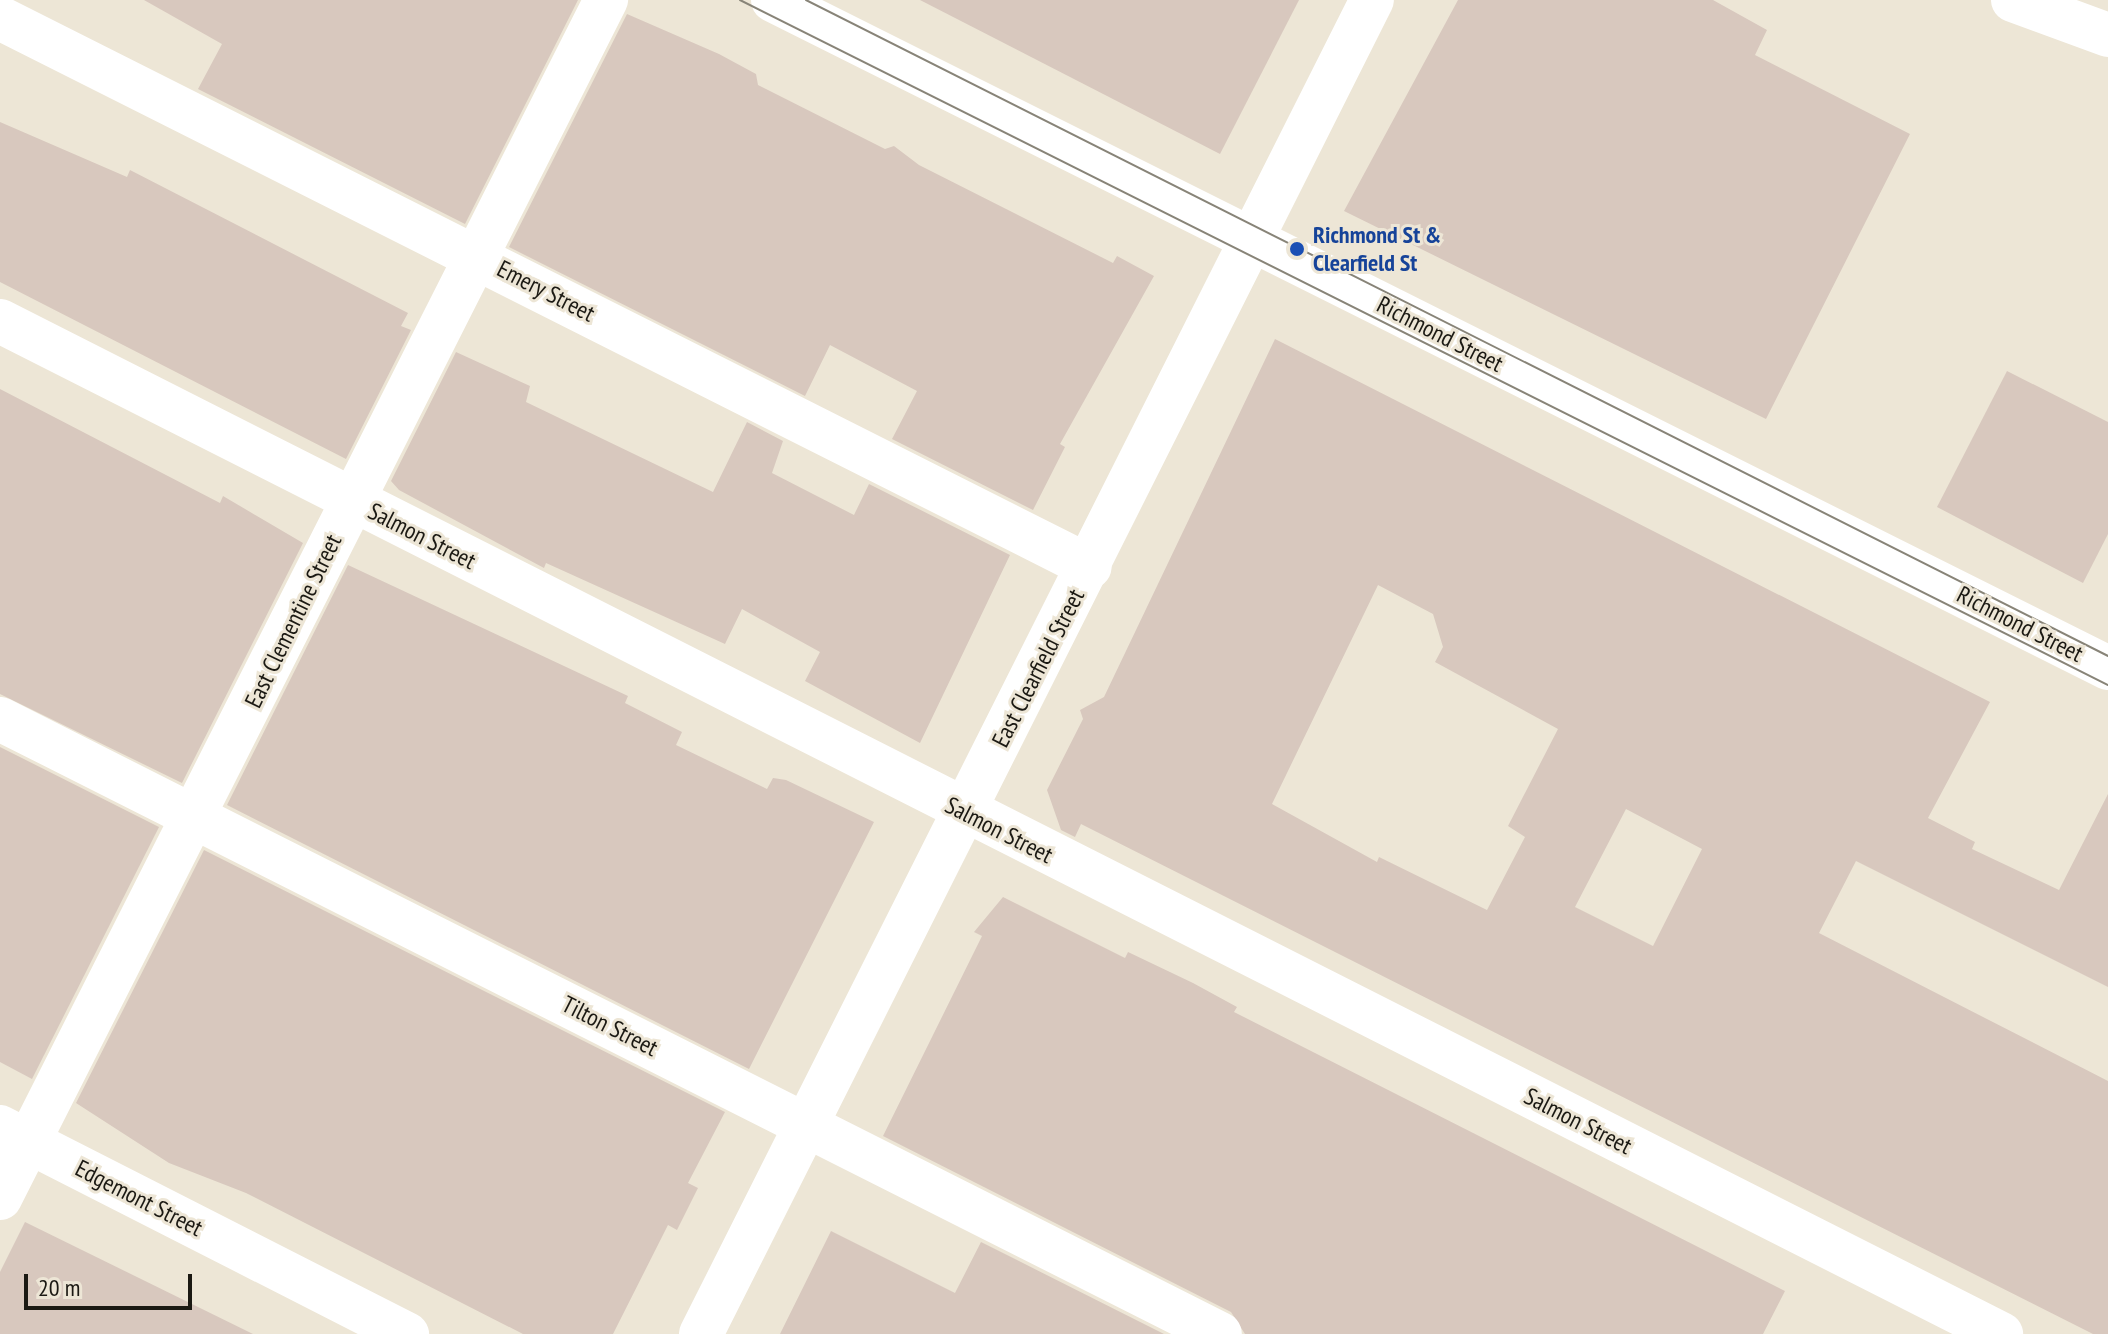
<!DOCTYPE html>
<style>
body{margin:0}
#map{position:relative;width:2108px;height:1334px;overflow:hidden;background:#ede6d6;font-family:"PT Sans Narrow",sans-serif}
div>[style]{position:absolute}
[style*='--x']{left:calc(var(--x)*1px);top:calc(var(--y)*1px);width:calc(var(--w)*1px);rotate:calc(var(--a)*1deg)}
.building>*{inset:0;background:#d8c8be}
.street>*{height:44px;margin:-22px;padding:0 22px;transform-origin:22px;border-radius:22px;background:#fff}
.secondary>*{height:44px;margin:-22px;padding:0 22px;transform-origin:22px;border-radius:22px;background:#fff}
.highway>*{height:44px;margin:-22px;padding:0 22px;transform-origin:22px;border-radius:22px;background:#fff}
.tram>*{height:2px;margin:-1px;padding:0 1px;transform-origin:1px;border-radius:1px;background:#888478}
.dots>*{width:22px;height:22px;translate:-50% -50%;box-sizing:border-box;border:4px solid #ede6d6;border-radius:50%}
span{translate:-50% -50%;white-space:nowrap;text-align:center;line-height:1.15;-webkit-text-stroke:6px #ede6d6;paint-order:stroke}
.transit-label{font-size:24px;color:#164399;font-weight:700}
.left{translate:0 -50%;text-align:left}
.street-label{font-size:24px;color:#1b1913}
.scale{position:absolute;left:24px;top:1274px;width:168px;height:36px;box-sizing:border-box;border:4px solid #1b1913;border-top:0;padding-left:10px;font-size:24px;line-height:28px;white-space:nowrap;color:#1b1913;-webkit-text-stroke:6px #ede6d6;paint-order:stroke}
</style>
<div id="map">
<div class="building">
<i style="clip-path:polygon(144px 0,578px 0,465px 224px,198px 89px,222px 44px)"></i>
<i style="clip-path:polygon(920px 0,1299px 0,1220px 154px)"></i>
<i style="clip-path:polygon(1458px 0,1713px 0,1767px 30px,1755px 55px,1910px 134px,1766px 419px,1344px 211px)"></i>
<i style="clip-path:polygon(627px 14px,719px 54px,756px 74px,758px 85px,885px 149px,894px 146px,919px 165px,1113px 263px,1117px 256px,1154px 276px,1060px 444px,1065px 447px,1033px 510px,892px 439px,917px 391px,830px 345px,805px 396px,509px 247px)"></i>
<i style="clip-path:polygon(0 122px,127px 177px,130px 170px,408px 313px,401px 326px,411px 330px,346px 459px,0 282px)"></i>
<i style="clip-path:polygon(evenodd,1275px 339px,1990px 702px,1928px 818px,1975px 842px,1972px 849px,2059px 890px,2108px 794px,2108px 987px,1856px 861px,1819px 933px,2108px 1081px,2108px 1334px,2093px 1334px,1081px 824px,1075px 837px,1061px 830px,1047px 790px,1083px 719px,1080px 710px,1104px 697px,1275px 339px,1378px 585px,1433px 614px,1443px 647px,1435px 662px,1558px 729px,1508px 826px,1525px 837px,1487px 910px,1379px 857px,1377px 862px,1272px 804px,1378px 585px,1275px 339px,1626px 809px,1702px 849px,1653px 946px,1575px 907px,1626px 809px)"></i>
<i style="clip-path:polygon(456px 352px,530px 386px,526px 402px,713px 492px,747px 422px,783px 441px,772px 473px,854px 515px,869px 484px,1010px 555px,920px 743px,805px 681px,820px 652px,742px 609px,725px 644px,546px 563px,544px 568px,399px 490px,391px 481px)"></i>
<i style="clip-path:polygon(2007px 371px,2108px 422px,2108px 534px,2083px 583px,1937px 507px)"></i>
<i style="clip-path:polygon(0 389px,220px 503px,223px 496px,303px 543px,182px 783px,0 694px)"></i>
<i style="clip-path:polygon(348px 565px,628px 696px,625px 703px,682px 732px,676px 745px,767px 789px,773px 778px,786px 780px,874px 822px,749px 1069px,227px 805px)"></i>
<i style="clip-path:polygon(0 747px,159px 827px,32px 1079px,0 1062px)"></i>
<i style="clip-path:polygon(204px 850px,725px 1112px,688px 1183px,698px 1188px,677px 1230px,668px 1225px,613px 1334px,523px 1334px,246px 1193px,169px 1163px,76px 1103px)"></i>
<i style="clip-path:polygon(1003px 897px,1125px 958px,1128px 952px,1193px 983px,1237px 1007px,1234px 1012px,1785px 1291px,1763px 1334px,1245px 1334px,1231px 1312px,883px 1136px,982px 936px,974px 932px)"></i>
<i style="clip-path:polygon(25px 1222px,253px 1334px,0 1334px,0 1272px)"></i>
<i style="clip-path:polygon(831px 1231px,955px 1293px,981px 1242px,1164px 1334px,780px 1334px)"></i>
</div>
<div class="street">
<i style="--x:0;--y:18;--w:1220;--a:26.73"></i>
<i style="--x:0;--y:321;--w:2243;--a:26.85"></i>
<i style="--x:0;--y:719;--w:1366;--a:26.75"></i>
<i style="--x:0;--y:1127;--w:457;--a:27"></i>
<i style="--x:0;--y:1198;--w:1343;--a:-63.17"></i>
<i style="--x:701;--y:1334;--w:1493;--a:-63.3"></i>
</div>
<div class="secondary">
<i style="--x:773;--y:0;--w:1493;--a:26.58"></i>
</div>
<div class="highway">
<i style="--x:2013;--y:0;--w:101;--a:20.2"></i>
</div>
<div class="tram">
<i style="--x:740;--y:0;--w:1530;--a:26.6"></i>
<i style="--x:806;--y:0;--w:1458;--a:26.74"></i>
</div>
<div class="dots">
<i style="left:1297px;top:249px;background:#1a4fb4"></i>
</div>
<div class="transit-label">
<span class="left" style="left:1313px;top:249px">Richmond St &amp;<br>Clearfield St</span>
</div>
<div class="street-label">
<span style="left:546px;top:291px;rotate:27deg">Emery Street</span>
<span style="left:1440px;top:334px;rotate:27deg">Richmond Street</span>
<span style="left:422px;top:536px;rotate:27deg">Salmon Street</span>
<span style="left:293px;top:621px;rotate:-64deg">East Clementine Street</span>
<span style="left:2020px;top:624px;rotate:27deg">Richmond Street</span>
<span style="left:1038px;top:668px;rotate:-63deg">East Clearfield Street</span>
<span style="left:999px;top:830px;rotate:27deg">Salmon Street</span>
<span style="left:610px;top:1026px;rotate:27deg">Tilton Street</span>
<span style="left:1578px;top:1121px;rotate:27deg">Salmon Street</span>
<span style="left:139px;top:1198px;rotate:27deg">Edgemont Street</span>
</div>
<div class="scale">20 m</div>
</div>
